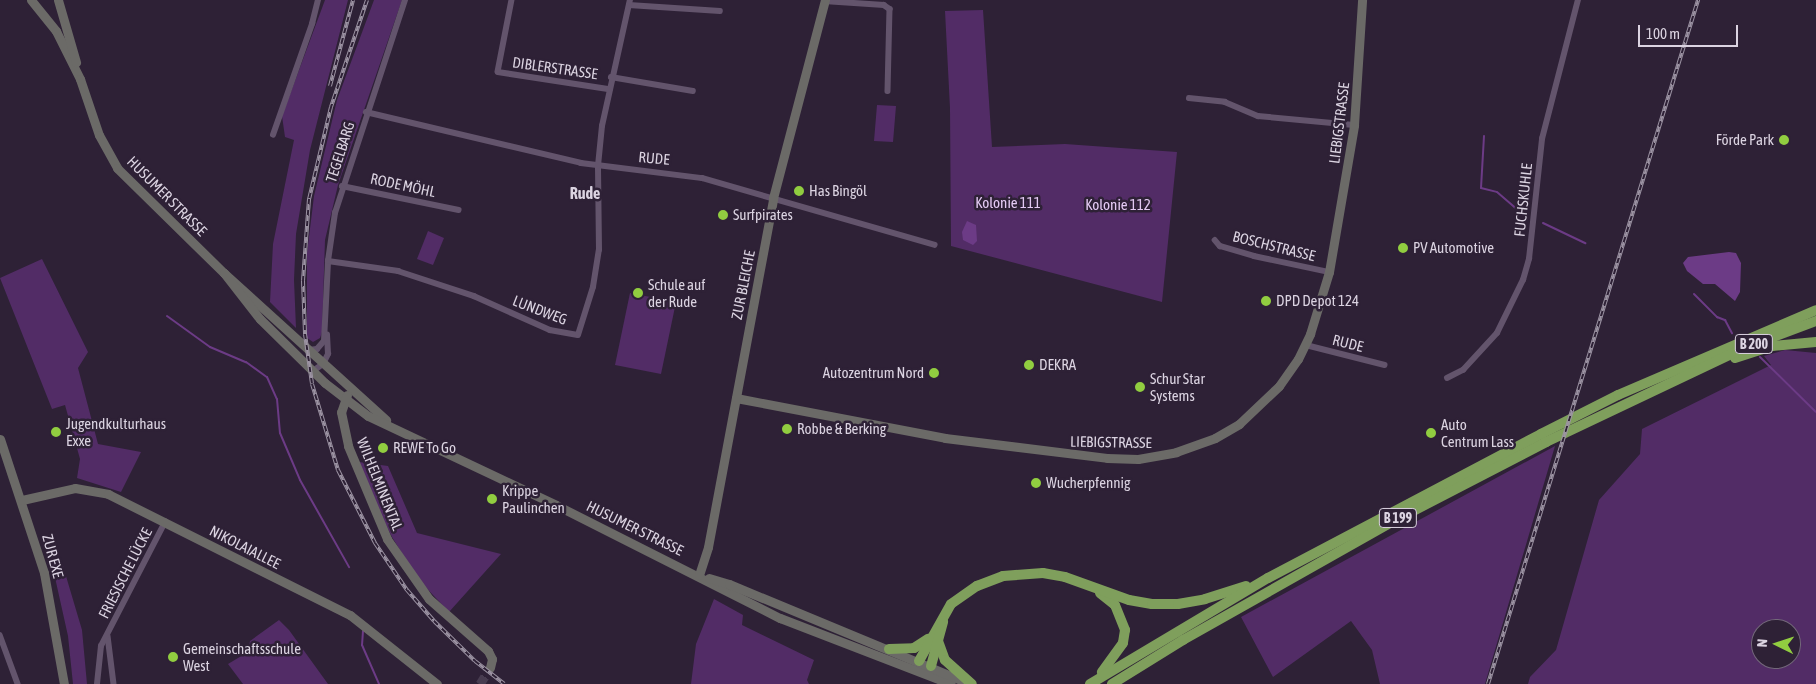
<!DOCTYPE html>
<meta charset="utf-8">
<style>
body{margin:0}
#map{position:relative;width:1816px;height:684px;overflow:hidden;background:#2e2136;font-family:"Asap Condensed",sans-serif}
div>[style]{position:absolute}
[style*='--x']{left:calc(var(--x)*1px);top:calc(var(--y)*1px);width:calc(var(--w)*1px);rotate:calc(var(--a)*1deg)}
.green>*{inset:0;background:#522c66}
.water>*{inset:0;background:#6c3b86}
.stream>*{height:2px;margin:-1px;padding:0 1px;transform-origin:1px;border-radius:1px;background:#6c3b86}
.secondary-tunnel>*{height:9px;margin-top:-4.5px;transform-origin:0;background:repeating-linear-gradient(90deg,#483c50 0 9px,transparent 0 13.5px)}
.street>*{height:5.5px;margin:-2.75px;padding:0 2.75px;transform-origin:2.75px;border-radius:2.75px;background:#63546c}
.secondary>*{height:9px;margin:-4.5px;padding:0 4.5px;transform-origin:4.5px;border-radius:4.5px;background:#6b6a67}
.highway>*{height:10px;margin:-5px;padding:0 5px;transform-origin:5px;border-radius:5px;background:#7f9f5c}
.rail>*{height:4px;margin-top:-2px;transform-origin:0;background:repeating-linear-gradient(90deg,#2e2136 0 5.5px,#9c93a3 0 11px);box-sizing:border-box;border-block:1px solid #9c93a3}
.dots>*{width:14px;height:14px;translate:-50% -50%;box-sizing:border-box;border:2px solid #2e2136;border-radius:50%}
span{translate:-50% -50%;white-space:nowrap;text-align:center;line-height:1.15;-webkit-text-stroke:5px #2e2136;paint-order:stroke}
.shield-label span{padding:1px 4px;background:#2e2136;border:1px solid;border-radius:4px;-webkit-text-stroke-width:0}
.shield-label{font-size:14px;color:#dbd3e1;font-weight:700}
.street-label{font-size:15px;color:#dbd3e1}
.poi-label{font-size:15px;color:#dbd3e1}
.right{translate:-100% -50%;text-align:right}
.left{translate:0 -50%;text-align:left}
.park-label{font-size:15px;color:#e3c9f3}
.neighbourhood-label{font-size:16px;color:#dbd3e1;font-weight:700}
.north{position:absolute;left:1751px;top:619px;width:50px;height:50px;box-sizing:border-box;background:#2e2136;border:1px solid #73687a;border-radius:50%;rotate:274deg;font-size:14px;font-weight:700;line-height:20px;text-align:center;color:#dbd3e1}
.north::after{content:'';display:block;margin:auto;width:18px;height:22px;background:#91cd40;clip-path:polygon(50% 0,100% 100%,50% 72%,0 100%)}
.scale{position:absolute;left:1638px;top:25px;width:100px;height:22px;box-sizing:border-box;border:2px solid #dbd3e1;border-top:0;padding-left:6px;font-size:15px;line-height:18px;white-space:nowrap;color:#dbd3e1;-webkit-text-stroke:4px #2e2136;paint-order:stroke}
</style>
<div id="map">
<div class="green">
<i style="clip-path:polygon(325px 0,348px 0,310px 150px,296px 234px,294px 280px,296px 328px,270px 302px,273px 244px,294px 140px,285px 137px,282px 116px)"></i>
<i style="clip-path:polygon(374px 0,402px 0,338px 185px,325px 240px,322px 332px,320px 338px,313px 342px,307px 338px,307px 253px,314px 196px,337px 100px)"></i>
<i style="clip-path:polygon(983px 10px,992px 147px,1065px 144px,1177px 152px,1162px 302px,951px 246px,950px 108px,945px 11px)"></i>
<i style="clip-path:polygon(877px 105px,896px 106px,893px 142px,874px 141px)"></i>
<i style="clip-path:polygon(428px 231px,444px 238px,433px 265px,417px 259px)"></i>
<i style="clip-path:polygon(42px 259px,88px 352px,78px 368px,98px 444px,141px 452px,121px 492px,77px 478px,80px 459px,65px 405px,52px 409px,0 278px)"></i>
<i style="clip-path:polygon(630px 293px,676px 302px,661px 374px,615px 365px)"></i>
<i style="clip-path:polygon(evenodd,1785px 350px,1816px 353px,1816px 684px,1528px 684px,1530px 677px,1556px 650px,1599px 500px,1640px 454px,1642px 429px,1771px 365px,1764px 356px,1785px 350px,1761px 629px,1791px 629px,1791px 659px,1761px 659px,1761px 629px)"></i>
<i style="clip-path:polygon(1555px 446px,1485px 684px,1380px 684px,1372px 650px,1351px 621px,1273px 677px,1241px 617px)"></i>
<i style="clip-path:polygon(359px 462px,388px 466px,417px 533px,501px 554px,449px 612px,418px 579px,392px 537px,368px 489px)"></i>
<i style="clip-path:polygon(50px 555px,63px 566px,82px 630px,87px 684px,73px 684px,68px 636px)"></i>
<i style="clip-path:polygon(714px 599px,743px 615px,742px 625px,814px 660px,807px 680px,809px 684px,691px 684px,696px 644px)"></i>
<i style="clip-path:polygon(279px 620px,289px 630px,328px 684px,243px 684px,228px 664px,248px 652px,250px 641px)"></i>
</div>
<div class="water">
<i style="clip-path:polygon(967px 221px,976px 225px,977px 241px,973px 245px,963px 240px,962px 232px)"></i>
<i style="clip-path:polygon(1729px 252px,1736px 253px,1741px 263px,1740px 292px,1735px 301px,1715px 284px,1703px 284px,1687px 271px,1683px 263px,1688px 257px)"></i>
</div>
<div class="stream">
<i style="--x:1484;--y:136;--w:52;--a:93.3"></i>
<i style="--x:1481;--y:188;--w:16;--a:14"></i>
<i style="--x:1497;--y:192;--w:28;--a:41"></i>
<i style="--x:1543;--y:223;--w:47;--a:25.5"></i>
<i style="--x:1694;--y:294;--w:33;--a:45"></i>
<i style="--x:1717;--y:317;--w:9;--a:21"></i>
<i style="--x:1725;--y:320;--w:15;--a:62"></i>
<i style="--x:167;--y:316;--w:53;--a:35.8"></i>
<i style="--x:210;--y:347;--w:39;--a:23"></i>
<i style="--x:246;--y:362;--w:26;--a:36"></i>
<i style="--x:267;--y:377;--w:24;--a:66"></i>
<i style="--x:277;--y:399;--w:34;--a:85"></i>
<i style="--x:280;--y:433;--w:51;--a:66.9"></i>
<i style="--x:300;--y:480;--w:100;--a:60.6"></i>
<i style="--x:1760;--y:357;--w:78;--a:44.5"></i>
<i style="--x:363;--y:631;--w:14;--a:94"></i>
<i style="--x:362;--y:645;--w:43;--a:66.4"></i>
</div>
<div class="secondary-tunnel">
<i style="--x:480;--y:684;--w:19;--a:-58"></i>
</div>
<div class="street">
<i style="--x:512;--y:0;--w:73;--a:101"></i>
<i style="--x:498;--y:72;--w:111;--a:8.8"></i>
<i style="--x:824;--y:1;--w:60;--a:3.8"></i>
<i style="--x:884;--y:5;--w:7;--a:34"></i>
<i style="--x:890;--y:9;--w:82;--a:91.4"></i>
<i style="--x:629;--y:5;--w:91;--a:3.8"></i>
<i style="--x:611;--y:77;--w:83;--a:9.7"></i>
<i style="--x:1189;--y:98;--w:36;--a:6"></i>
<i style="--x:1225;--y:102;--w:36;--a:23"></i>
<i style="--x:1258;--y:116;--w:96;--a:5.4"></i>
<i style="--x:366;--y:112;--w:221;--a:13.3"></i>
<i style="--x:581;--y:163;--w:122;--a:7.1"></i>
<i style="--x:702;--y:178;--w:242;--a:16"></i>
<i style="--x:273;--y:135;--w:118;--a:-70.6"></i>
<i style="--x:312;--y:24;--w:25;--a:-76"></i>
<i style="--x:342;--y:186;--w:119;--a:11.6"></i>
<i style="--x:1215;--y:240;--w:8;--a:50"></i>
<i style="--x:1220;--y:246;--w:35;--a:16"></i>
<i style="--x:1254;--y:256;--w:77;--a:12"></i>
<i style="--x:328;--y:261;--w:71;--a:8.1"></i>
<i style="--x:398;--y:271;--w:80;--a:18.2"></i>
<i style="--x:474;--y:296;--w:83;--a:24.1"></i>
<i style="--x:550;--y:330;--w:28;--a:10"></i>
<i style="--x:578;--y:335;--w:50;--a:-72.6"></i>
<i style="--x:593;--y:287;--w:37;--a:-81"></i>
<i style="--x:599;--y:250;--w:84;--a:-90.7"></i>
<i style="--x:598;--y:166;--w:40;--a:-84.3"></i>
<i style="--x:602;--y:126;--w:129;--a:-77.5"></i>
<i style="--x:1306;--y:345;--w:81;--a:14.2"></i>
<i style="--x:308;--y:350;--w:9;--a:-6"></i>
<i style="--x:317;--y:349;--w:11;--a:-49"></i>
<i style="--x:324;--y:341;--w:80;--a:-87.1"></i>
<i style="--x:328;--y:261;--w:49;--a:-81.7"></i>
<i style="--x:335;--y:213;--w:224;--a:-71.8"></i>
<i style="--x:313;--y:371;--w:12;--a:-35"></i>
<i style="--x:323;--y:364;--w:11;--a:-63"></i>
<i style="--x:328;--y:354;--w:19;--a:-93"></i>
<i style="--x:1447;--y:378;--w:18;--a:-27"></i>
<i style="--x:1463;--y:370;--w:50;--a:-47.4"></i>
<i style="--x:1497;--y:333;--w:59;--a:-63.9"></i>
<i style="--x:1523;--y:280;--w:22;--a:-74"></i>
<i style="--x:1529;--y:259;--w:121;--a:-83.8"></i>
<i style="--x:1542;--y:139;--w:144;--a:-75.5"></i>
<i style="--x:0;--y:635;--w:52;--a:69.8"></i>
<i style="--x:108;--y:636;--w:48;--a:82.9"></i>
<i style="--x:97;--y:684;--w:38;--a:-84"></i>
<i style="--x:101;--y:646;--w:140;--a:-62.7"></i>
</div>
<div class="secondary">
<i style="--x:31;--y:0;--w:40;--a:51"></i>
<i style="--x:56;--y:31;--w:54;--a:63.4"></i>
<i style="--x:80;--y:79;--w:59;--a:71.3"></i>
<i style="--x:99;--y:135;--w:38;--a:61"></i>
<i style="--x:117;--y:168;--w:150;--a:44.5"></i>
<i style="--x:224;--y:273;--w:219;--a:42.2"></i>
<i style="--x:58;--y:0;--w:65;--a:73.8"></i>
<i style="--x:224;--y:273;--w:58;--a:52"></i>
<i style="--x:260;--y:319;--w:91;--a:44.6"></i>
<i style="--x:325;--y:383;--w:54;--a:37.5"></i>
<i style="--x:368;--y:416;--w:208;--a:25.3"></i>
<i style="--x:556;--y:505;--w:251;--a:26.8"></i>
<i style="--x:780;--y:618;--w:183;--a:21.1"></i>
<i style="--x:347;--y:395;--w:18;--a:109"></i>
<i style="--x:341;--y:412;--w:35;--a:78"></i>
<i style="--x:348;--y:446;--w:101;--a:67.2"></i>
<i style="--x:387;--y:539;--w:73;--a:55"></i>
<i style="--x:429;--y:599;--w:79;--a:41.4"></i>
<i style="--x:488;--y:651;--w:9;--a:63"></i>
<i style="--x:492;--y:659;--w:9;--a:103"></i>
<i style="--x:736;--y:398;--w:213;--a:10.8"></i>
<i style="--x:945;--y:438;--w:163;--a:7"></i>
<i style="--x:1107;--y:458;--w:31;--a:2"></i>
<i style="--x:1138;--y:459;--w:39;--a:-10"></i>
<i style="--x:1176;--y:452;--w:41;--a:-19.7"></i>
<i style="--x:1215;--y:438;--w:28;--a:-30"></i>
<i style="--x:1239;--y:424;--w:55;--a:-43.5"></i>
<i style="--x:1279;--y:386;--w:33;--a:-55"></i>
<i style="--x:1298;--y:359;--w:28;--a:-64"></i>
<i style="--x:1310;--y:334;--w:65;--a:-73"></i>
<i style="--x:1329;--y:272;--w:149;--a:-80.3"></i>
<i style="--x:1354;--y:125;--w:125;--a:-86.3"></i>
<i style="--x:0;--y:439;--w:141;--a:71.8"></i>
<i style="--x:44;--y:573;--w:113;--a:79.8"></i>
<i style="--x:22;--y:500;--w:54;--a:-12.8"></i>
<i style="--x:75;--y:488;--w:34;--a:10"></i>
<i style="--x:108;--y:494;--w:271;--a:26.6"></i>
<i style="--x:350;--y:615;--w:111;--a:38.4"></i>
<i style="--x:699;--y:575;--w:29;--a:-72"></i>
<i style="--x:708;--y:547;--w:355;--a:-79.4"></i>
<i style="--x:773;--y:198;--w:205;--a:-75.3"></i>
<i style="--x:709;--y:578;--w:21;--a:17"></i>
<i style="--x:729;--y:584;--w:259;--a:22.5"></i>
</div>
<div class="highway">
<i style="--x:1735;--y:358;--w:39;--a:-18"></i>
<i style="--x:1772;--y:346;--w:44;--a:-5.2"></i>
<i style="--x:1100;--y:593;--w:19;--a:39"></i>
<i style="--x:1115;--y:605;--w:27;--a:68"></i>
<i style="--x:1125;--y:630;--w:13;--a:99"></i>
<i style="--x:1123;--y:643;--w:36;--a:126"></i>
<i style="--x:938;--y:641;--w:20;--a:70"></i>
<i style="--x:945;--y:660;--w:36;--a:42"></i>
<i style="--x:889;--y:649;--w:25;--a:-2"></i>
<i style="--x:914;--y:648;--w:17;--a:-33"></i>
<i style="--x:919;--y:661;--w:65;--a:-60.7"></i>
<i style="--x:951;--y:604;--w:32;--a:-35"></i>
<i style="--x:977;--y:586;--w:28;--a:-21"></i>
<i style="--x:1003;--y:576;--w:40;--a:-4.3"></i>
<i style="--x:1043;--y:573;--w:22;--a:10"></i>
<i style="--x:1065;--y:577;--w:68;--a:19.8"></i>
<i style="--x:1129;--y:600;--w:23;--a:10"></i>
<i style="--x:1152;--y:604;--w:26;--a:0"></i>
<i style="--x:1178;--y:604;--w:27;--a:-10"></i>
<i style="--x:1205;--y:599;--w:43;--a:-17.6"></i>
<i style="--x:931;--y:666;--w:46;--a:-74.7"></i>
<i style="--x:1090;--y:684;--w:207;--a:-30.8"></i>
<i style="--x:1268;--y:578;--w:309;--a:-27.8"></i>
<i style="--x:1541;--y:434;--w:86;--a:-26.9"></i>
<i style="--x:1618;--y:395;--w:215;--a:-23.2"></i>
<i style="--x:1112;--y:684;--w:84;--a:-31.8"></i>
<i style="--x:1183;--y:640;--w:238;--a:-29.5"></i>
<i style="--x:1390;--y:523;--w:176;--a:-27.4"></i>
<i style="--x:1546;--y:442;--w:221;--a:-25.4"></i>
<i style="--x:1746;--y:347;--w:75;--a:-20.4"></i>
</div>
<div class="rail">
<i style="--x:367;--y:0;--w:113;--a:108.6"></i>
<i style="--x:331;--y:107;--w:95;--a:103.4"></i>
<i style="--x:309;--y:199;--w:82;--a:94.2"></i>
<i style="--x:303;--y:281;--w:53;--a:87.8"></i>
<i style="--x:305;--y:334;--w:50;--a:82"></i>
<i style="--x:312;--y:384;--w:90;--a:73.2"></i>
<i style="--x:338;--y:470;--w:82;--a:63.1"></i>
<i style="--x:375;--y:543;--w:57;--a:55.8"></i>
<i style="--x:407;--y:590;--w:41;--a:48.9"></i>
<i style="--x:434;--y:621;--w:57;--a:44.3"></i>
<i style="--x:475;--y:661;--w:37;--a:38"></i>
<i style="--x:330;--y:86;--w:89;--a:-75"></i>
<i style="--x:1488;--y:684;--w:716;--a:-72.93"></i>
</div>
<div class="dots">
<i style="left:1784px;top:140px;background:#91cd40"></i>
<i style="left:799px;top:191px;background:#91cd40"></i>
<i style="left:723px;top:215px;background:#91cd40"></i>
<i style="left:1403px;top:248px;background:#91cd40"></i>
<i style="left:638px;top:293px;background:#91cd40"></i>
<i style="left:1266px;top:301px;background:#91cd40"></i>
<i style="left:1029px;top:365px;background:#91cd40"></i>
<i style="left:934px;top:373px;background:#91cd40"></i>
<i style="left:1140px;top:387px;background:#91cd40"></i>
<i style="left:787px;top:429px;background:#91cd40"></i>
<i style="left:56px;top:432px;background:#91cd40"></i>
<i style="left:1431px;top:433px;background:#91cd40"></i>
<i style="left:383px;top:448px;background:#91cd40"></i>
<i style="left:1036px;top:483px;background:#91cd40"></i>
<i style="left:492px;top:499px;background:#91cd40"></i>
<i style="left:173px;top:657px;background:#91cd40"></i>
</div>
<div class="shield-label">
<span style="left:1754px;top:344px">B 200</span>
<span style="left:1398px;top:518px">B 199</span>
</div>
<div class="street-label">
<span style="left:555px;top:68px;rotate:8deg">DIBLERSTRASSE</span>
<span style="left:1339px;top:123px;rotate:-83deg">LIEBIGSTRASSE</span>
<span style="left:340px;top:152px;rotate:-72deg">TEGELBARG</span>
<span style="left:654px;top:158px;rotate:5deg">RUDE</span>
<span style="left:403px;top:185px;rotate:12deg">RODE MÖHL</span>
<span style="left:167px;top:196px;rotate:45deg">HUSUMER STRASSE</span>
<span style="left:1523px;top:200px;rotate:-84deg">FUCHSKUHLE</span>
<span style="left:1274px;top:246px;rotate:14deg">BOSCHSTRASSE</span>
<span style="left:743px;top:285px;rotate:-79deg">ZUR BLEICHE</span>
<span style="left:540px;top:310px;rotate:21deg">LUNDWEG</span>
<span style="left:1348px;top:343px;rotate:14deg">RUDE</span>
<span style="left:1111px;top:442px;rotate:1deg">LIEBIGSTRASSE</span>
<span style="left:380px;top:484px;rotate:68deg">WILHELMINENTAL</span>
<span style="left:635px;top:528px;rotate:26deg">HUSUMER STRASSE</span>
<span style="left:245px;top:547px;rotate:27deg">NIKOLAIALLEE</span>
<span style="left:53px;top:556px;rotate:75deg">ZUR EXE</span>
<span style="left:125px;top:573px;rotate:-63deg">FRIESISCHE LÜCKE</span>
</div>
<div class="poi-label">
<span class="right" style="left:1774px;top:140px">Förde Park</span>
<span class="left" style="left:809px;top:191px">Has Bingöl</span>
<span class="left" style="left:733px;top:215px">Surfpirates</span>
<span class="left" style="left:1413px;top:248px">PV Automotive</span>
<span class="left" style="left:648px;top:293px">Schule auf<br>der Rude</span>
<span class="left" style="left:1276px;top:301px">DPD Depot 124</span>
<span class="left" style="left:1039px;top:365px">DEKRA</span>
<span class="right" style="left:924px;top:373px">Autozentrum Nord</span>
<span class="left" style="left:1150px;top:387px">Schur Star<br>Systems</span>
<span class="left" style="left:66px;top:432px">Jugendkulturhaus<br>Exxe</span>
<span class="left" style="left:1441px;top:433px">Auto<br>Centrum Lass</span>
<span class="left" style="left:797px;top:429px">Robbe &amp; Berking</span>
<span class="left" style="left:393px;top:448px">REWE To Go</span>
<span class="left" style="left:1046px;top:483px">Wucherpfennig</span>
<span class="left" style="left:502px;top:499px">Krippe<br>Paulinchen</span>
<span class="left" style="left:183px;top:657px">Gemeinschaftsschule<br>West</span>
</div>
<div class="park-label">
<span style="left:1008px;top:203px">Kolonie 111</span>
<span style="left:1118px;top:205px">Kolonie 112</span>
</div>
<div class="neighbourhood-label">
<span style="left:585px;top:193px">Rude</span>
</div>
<div class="north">N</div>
<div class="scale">100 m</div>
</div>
